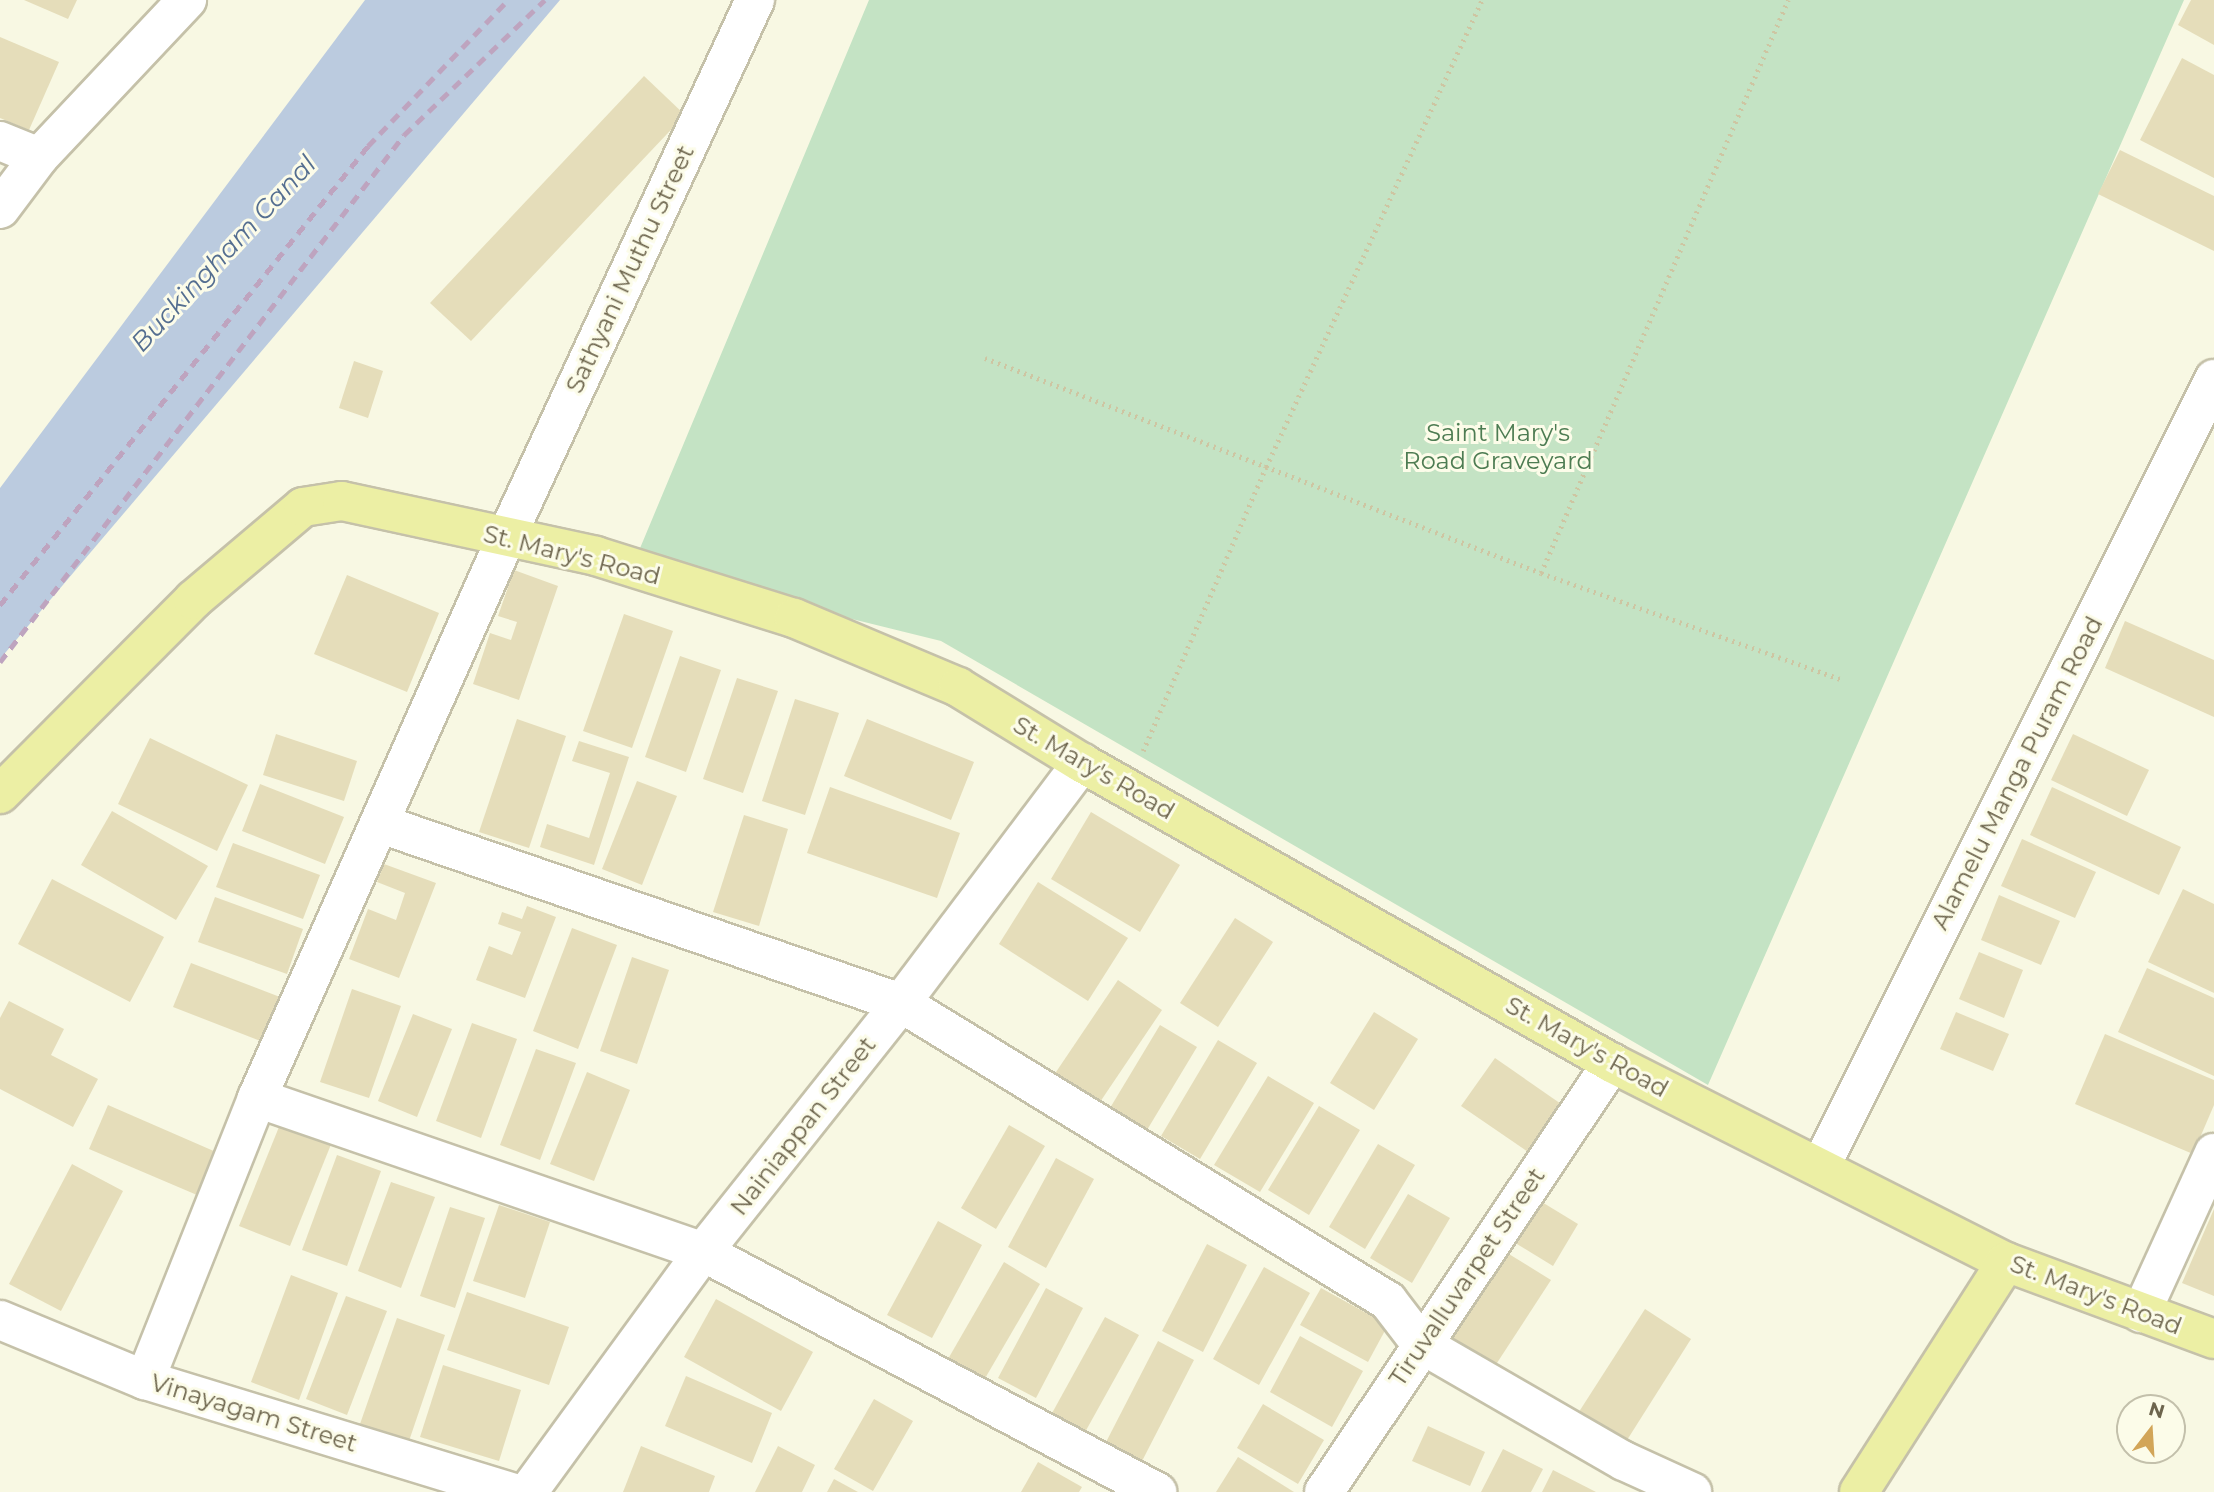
<!DOCTYPE html>
<style>
body{margin:0}
#map{position:relative;width:2214px;height:1492px;overflow:hidden;background:#f8f8e3;font-family:Montserrat,sans-serif}
div>[style]{position:absolute}
[style*='--x']{left:calc(var(--x)*1px);top:calc(var(--y)*1px);width:calc(var(--w)*1px);rotate:calc(var(--a)*1deg)}
.green>*{inset:0;background:#c4e3c4}
.water>*{inset:0;background:#bbcbdf}
.building>*{inset:0;background:#e5ddba}
.path>*{height:4.5px;margin-top:-2.25px;transform-origin:0;background:repeating-linear-gradient(90deg,#cec5a2 0 2px,transparent 0 7px)}
.roads{filter:drop-shadow(2px 0 #c5c1a9) drop-shadow(-2px 0 #c5c1a9) drop-shadow(0 2px #c5c1a9) drop-shadow(0 -2px #c5c1a9)}
.minor>*{height:38px;margin:-19px;padding:0 19px;transform-origin:19px;border-radius:19px;background:#fff}
.major>*{height:38px;margin:-19px;padding:0 19px;transform-origin:19px;border-radius:19px;background:#ecefa4}
.rail>*{height:5px;margin-top:-2.5px;transform-origin:0;background:repeating-linear-gradient(90deg,#bea4bf 0 10px,transparent 0 17px)}
span{translate:-50% -50%;white-space:nowrap;text-align:center;line-height:1.15;-webkit-text-stroke:6px #fcfce9;paint-order:stroke}
.street-label{font-size:24px;color:#6d654d}
.park-label{font-size:24px;color:#4d7c52}
.water-label{font-size:26px;color:#546e90;font-style:italic}
.north{position:absolute;left:2116px;top:1394px;width:70px;height:70px;box-sizing:border-box;background:#fcfce9;border:2px solid #c3c0ab;border-radius:50%;rotate:17deg;font-size:19px;font-weight:700;line-height:28px;text-align:center;color:#6d654d}
.north::after{content:'';display:block;margin:auto;width:24px;height:32px;background:#d2a558;clip-path:polygon(50% 0,100% 100%,50% 72%,0 100%)}
</style>
<div id="map">
<div class="green">
<i style="clip-path:polygon(869px 0,2184px 0,1708px 1085px,941px 641px,633px 565px)"></i>
</div>
<div class="water">
<i style="clip-path:polygon(365px 0,560px 0,0 659px,0 488px)"></i>
</div>
<div class="building">
<i style="clip-path:polygon(24px 0,77px 0,68px 19px)"></i>
<i style="clip-path:polygon(2191px 0,2214px 0,2214px 45px,2178px 25px)"></i>
<i style="clip-path:polygon(0 37px,59px 62px,29px 130px,0 118px)"></i>
<i style="clip-path:polygon(2182px 58px,2214px 75px,2214px 178px,2140px 140px)"></i>
<i style="clip-path:polygon(644px 76px,685px 115px,471px 341px,430px 303px)"></i>
<i style="clip-path:polygon(2120px 150px,2214px 196px,2214px 251px,2098px 194px)"></i>
<i style="clip-path:polygon(354px 361px,383px 371px,368px 418px,339px 408px)"></i>
<i style="clip-path:polygon(514px 570px,558px 586px,519px 700px,473px 684px,490px 633px,511px 640px,517px 622px,498px 616px)"></i>
<i style="clip-path:polygon(347px 575px,439px 613px,407px 692px,314px 654px)"></i>
<i style="clip-path:polygon(624px 614px,673px 631px,632px 748px,583px 731px)"></i>
<i style="clip-path:polygon(2125px 621px,2214px 660px,2214px 717px,2105px 668px)"></i>
<i style="clip-path:polygon(680px 656px,721px 670px,686px 772px,645px 757px)"></i>
<i style="clip-path:polygon(737px 678px,778px 691px,743px 793px,703px 779px)"></i>
<i style="clip-path:polygon(795px 699px,839px 713px,805px 815px,762px 801px)"></i>
<i style="clip-path:polygon(517px 719px,566px 736px,529px 848px,479px 832px)"></i>
<i style="clip-path:polygon(867px 719px,974px 762px,951px 820px,844px 776px)"></i>
<i style="clip-path:polygon(276px 734px,357px 761px,344px 801px,263px 775px)"></i>
<i style="clip-path:polygon(2073px 734px,2149px 770px,2127px 816px,2051px 780px)"></i>
<i style="clip-path:polygon(150px 738px,248px 785px,217px 851px,118px 804px)"></i>
<i style="clip-path:polygon(579px 741px,629px 757px,594px 865px,540px 847px,547px 824px,589px 838px,610px 773px,572px 761px)"></i>
<i style="clip-path:polygon(637px 781px,677px 796px,642px 885px,602px 869px)"></i>
<i style="clip-path:polygon(260px 784px,344px 817px,325px 864px,242px 831px)"></i>
<i style="clip-path:polygon(830px 787px,960px 833px,937px 898px,807px 853px)"></i>
<i style="clip-path:polygon(2052px 787px,2181px 847px,2159px 895px,2030px 835px)"></i>
<i style="clip-path:polygon(112px 811px,208px 866px,176px 920px,81px 865px)"></i>
<i style="clip-path:polygon(1091px 812px,1180px 865px,1140px 932px,1051px 879px)"></i>
<i style="clip-path:polygon(744px 815px,788px 829px,759px 926px,713px 912px)"></i>
<i style="clip-path:polygon(2022px 839px,2096px 872px,2075px 918px,2001px 886px)"></i>
<i style="clip-path:polygon(233px 843px,320px 875px,303px 919px,216px 887px)"></i>
<i style="clip-path:polygon(384px 864px,436px 883px,399px 978px,349px 959px,368px 909px,396px 920px,405px 893px,377px 882px)"></i>
<i style="clip-path:polygon(52px 879px,164px 937px,130px 1002px,18px 944px)"></i>
<i style="clip-path:polygon(1038px 882px,1128px 938px,1088px 1001px,999px 944px)"></i>
<i style="clip-path:polygon(2183px 889px,2214px 904px,2214px 993px,2148px 962px)"></i>
<i style="clip-path:polygon(1999px 895px,2060px 921px,2041px 965px,1981px 940px)"></i>
<i style="clip-path:polygon(215px 897px,303px 929px,287px 974px,198px 942px)"></i>
<i style="clip-path:polygon(527px 906px,556px 917px,525px 998px,476px 980px,489px 946px,512px 955px,521px 932px,498px 924px,502px 912px,522px 919px)"></i>
<i style="clip-path:polygon(1235px 918px,1273px 942px,1218px 1027px,1180px 1003px)"></i>
<i style="clip-path:polygon(572px 928px,617px 945px,578px 1049px,533px 1031px)"></i>
<i style="clip-path:polygon(1979px 952px,2023px 970px,2004px 1018px,1959px 999px)"></i>
<i style="clip-path:polygon(632px 957px,669px 970px,637px 1064px,600px 1051px)"></i>
<i style="clip-path:polygon(191px 963px,280px 997px,263px 1042px,173px 1007px)"></i>
<i style="clip-path:polygon(2147px 968px,2214px 998px,2214px 1076px,2118px 1032px)"></i>
<i style="clip-path:polygon(1118px 980px,1162px 1010px,1096px 1108px,1052px 1078px)"></i>
<i style="clip-path:polygon(352px 989px,401px 1006px,369px 1098px,320px 1082px)"></i>
<i style="clip-path:polygon(9px 1001px,64px 1029px,51px 1055px,98px 1079px,73px 1127px,0 1089px,0 1018px)"></i>
<i style="clip-path:polygon(1374px 1012px,1418px 1039px,1374px 1110px,1330px 1083px)"></i>
<i style="clip-path:polygon(1956px 1012px,2009px 1034px,1993px 1071px,1940px 1049px)"></i>
<i style="clip-path:polygon(413px 1014px,452px 1029px,417px 1117px,378px 1101px)"></i>
<i style="clip-path:polygon(472px 1023px,517px 1039px,481px 1138px,436px 1121px)"></i>
<i style="clip-path:polygon(1160px 1025px,1197px 1047px,1144px 1135px,1107px 1113px)"></i>
<i style="clip-path:polygon(2105px 1034px,2214px 1080px,2214px 1105px,2193px 1154px,2075px 1104px)"></i>
<i style="clip-path:polygon(1218px 1040px,1257px 1063px,1200px 1159px,1161px 1136px)"></i>
<i style="clip-path:polygon(536px 1049px,576px 1063px,540px 1160px,500px 1145px)"></i>
<i style="clip-path:polygon(1495px 1058px,1564px 1106px,1531px 1154px,1461px 1106px)"></i>
<i style="clip-path:polygon(587px 1072px,630px 1090px,594px 1181px,550px 1164px)"></i>
<i style="clip-path:polygon(1268px 1076px,1314px 1103px,1260px 1192px,1214px 1165px)"></i>
<i style="clip-path:polygon(108px 1105px,216px 1152px,197px 1195px,89px 1149px)"></i>
<i style="clip-path:polygon(1319px 1106px,1360px 1130px,1309px 1215px,1268px 1190px)"></i>
<i style="clip-path:polygon(283px 1117px,334px 1137px,290px 1246px,239px 1226px)"></i>
<i style="clip-path:polygon(1009px 1125px,1045px 1146px,996px 1229px,961px 1208px)"></i>
<i style="clip-path:polygon(1378px 1144px,1415px 1165px,1365px 1249px,1329px 1227px)"></i>
<i style="clip-path:polygon(337px 1155px,381px 1171px,347px 1266px,302px 1250px)"></i>
<i style="clip-path:polygon(1056px 1158px,1094px 1179px,1046px 1268px,1008px 1247px)"></i>
<i style="clip-path:polygon(72px 1164px,123px 1191px,61px 1311px,9px 1284px)"></i>
<i style="clip-path:polygon(391px 1182px,435px 1197px,401px 1288px,358px 1271px)"></i>
<i style="clip-path:polygon(1408px 1194px,1450px 1218px,1412px 1283px,1370px 1258px)"></i>
<i style="clip-path:polygon(1532px 1196px,1578px 1224px,1553px 1266px,1507px 1238px)"></i>
<i style="clip-path:polygon(499px 1205px,550px 1222px,525px 1298px,473px 1281px)"></i>
<i style="clip-path:polygon(450px 1207px,485px 1218px,455px 1308px,420px 1296px)"></i>
<i style="clip-path:polygon(2214px 1209px,2214px 1296px,2182px 1283px)"></i>
<i style="clip-path:polygon(938px 1221px,982px 1245px,932px 1338px,887px 1315px)"></i>
<i style="clip-path:polygon(1207px 1244px,1247px 1265px,1203px 1352px,1162px 1331px)"></i>
<i style="clip-path:polygon(1504px 1251px,1551px 1280px,1495px 1366px,1449px 1336px)"></i>
<i style="clip-path:polygon(1004px 1262px,1040px 1284px,980px 1387px,944px 1366px)"></i>
<i style="clip-path:polygon(1264px 1267px,1310px 1293px,1259px 1385px,1213px 1359px)"></i>
<i style="clip-path:polygon(291px 1275px,338px 1293px,299px 1400px,251px 1382px)"></i>
<i style="clip-path:polygon(1046px 1288px,1083px 1308px,1036px 1398px,998px 1378px)"></i>
<i style="clip-path:polygon(1321px 1288px,1388px 1325px,1368px 1362px,1300px 1325px)"></i>
<i style="clip-path:polygon(467px 1292px,569px 1327px,549px 1385px,447px 1350px)"></i>
<i style="clip-path:polygon(346px 1296px,387px 1311px,347px 1415px,306px 1399px)"></i>
<i style="clip-path:polygon(716px 1299px,813px 1352px,781px 1411px,684px 1357px)"></i>
<i style="clip-path:polygon(1645px 1309px,1691px 1339px,1622px 1448px,1575px 1418px)"></i>
<i style="clip-path:polygon(1105px 1317px,1139px 1335px,1084px 1434px,1051px 1415px)"></i>
<i style="clip-path:polygon(397px 1318px,445px 1335px,409px 1441px,360px 1424px)"></i>
<i style="clip-path:polygon(1300px 1336px,1363px 1371px,1332px 1427px,1270px 1392px)"></i>
<i style="clip-path:polygon(1158px 1341px,1194px 1360px,1140px 1465px,1104px 1446px)"></i>
<i style="clip-path:polygon(443px 1365px,521px 1390px,499px 1461px,420px 1437px)"></i>
<i style="clip-path:polygon(686px 1376px,772px 1413px,752px 1463px,665px 1426px)"></i>
<i style="clip-path:polygon(874px 1399px,913px 1421px,873px 1491px,834px 1469px)"></i>
<i style="clip-path:polygon(1263px 1404px,1324px 1440px,1298px 1484px,1237px 1448px)"></i>
<i style="clip-path:polygon(1428px 1426px,1485px 1452px,1470px 1486px,1412px 1461px)"></i>
<i style="clip-path:polygon(641px 1446px,715px 1476px,709px 1492px,623px 1492px)"></i>
<i style="clip-path:polygon(778px 1446px,815px 1465px,802px 1492px,755px 1492px)"></i>
<i style="clip-path:polygon(1503px 1449px,1543px 1469px,1531px 1492px,1481px 1492px)"></i>
<i style="clip-path:polygon(1238px 1457px,1294px 1492px,1216px 1492px)"></i>
<i style="clip-path:polygon(1038px 1462px,1082px 1487px,1079px 1492px,1021px 1492px)"></i>
<i style="clip-path:polygon(1553px 1470px,1596px 1492px,1542px 1492px)"></i>
<i style="clip-path:polygon(834px 1479px,858px 1492px,827px 1492px)"></i>
</div>
<div class="path">
<i style="--x:985;--y:358;--w:596;--a:21.14"></i>
<i style="--x:1541;--y:573;--w:318;--a:19.5"></i>
<i style="--x:1541;--y:573;--w:624;--a:-66.68"></i>
<i style="--x:1143;--y:751;--w:309;--a:-66.6"></i>
<i style="--x:1266;--y:467;--w:515;--a:-65.18"></i>
</div>
<div class="roads">
<div class="minor">
<i style="--x:0;--y:141;--w:42;--a:22.3"></i>
<i style="--x:0;--y:209;--w:65;--a:-53.1"></i>
<i style="--x:39;--y:157;--w:216;--a:-46.7"></i>
<i style="--x:381;--y:824;--w:550;--a:19"></i>
<i style="--x:901;--y:1003;--w:571;--a:31.46"></i>
<i style="--x:1388;--y:1301;--w:54;--a:52.5"></i>
<i style="--x:1421;--y:1344;--w:234;--a:30"></i>
<i style="--x:1624;--y:1461;--w:75;--a:24.5"></i>
<i style="--x:257;--y:1098;--w:472;--a:19"></i>
<i style="--x:703;--y:1252;--w:514;--a:27.86"></i>
<i style="--x:1820;--y:1168;--w:882;--a:-63.46"></i>
<i style="--x:2141;--y:1313;--w:176;--a:-65.5"></i>
<i style="--x:0;--y:1320;--w:157;--a:22.5"></i>
<i style="--x:145;--y:1380;--w:384;--a:17"></i>
<i style="--x:145;--y:1380;--w:303;--a:-68.3"></i>
<i style="--x:257;--y:1098;--w:613;--a:-66.03"></i>
<i style="--x:506;--y:538;--w:593;--a:-65.16"></i>
<i style="--x:528;--y:1492;--w:297;--a:-53.9"></i>
<i style="--x:703;--y:1252;--w:318;--a:-51.5"></i>
<i style="--x:901;--y:1003;--w:301;--a:-53"></i>
<i style="--x:1324;--y:1492;--w:517;--a:-56.13"></i>
</div>
<div class="major">
<i style="--x:0;--y:794;--w:274;--a:-45.1"></i>
<i style="--x:193;--y:600;--w:144;--a:-40.2"></i>
<i style="--x:303;--y:507;--w:39;--a:-9"></i>
<i style="--x:342;--y:501;--w:260;--a:12.2"></i>
<i style="--x:596;--y:556;--w:207;--a:17.4"></i>
<i style="--x:794;--y:618;--w:178;--a:22.8"></i>
<i style="--x:958;--y:687;--w:145;--a:31.5"></i>
<i style="--x:1082;--y:763;--w:609;--a:29.51"></i>
<i style="--x:1612;--y:1063;--w:441;--a:26.8"></i>
<i style="--x:2006;--y:1262;--w:222;--a:20.3"></i>
<i style="--x:1859;--y:1492;--w:273;--a:-57.4"></i>
</div>
</div>
<div class="rail">
<i style="--x:0;--y:605;--w:588;--a:-51.28"></i>
<i style="--x:368;--y:146;--w:202;--a:-46.2"></i>
<i style="--x:0;--y:662;--w:664;--a:-52.53"></i>
<i style="--x:404;--y:135;--w:195;--a:-43.8"></i>
</div>
<div class="street-label">
<span style="left:630px;top:269px;rotate:-65deg">Sathyani Muthu Street</span>
<span style="left:572px;top:555px;rotate:14deg">St. Mary's Road</span>
<span style="left:1094px;top:768px;rotate:30deg">St. Mary's Road</span>
<span style="left:2017px;top:773px;rotate:-63deg">Alamelu Manga Puram Road</span>
<span style="left:1587px;top:1047px;rotate:29deg">St. Mary's Road</span>
<span style="left:803px;top:1126px;rotate:-52deg">Nainiappan Street</span>
<span style="left:1467px;top:1277px;rotate:-56deg">Tiruvalluvarpet Street</span>
<span style="left:2096px;top:1295px;rotate:21deg">St. Mary's Road</span>
<span style="left:254px;top:1413px;rotate:17deg">Vinayagam Street</span>
</div>
<div class="park-label">
<span style="left:1498px;top:447px">Saint Mary's<br>Road Graveyard</span>
</div>
<div class="water-label">
<span style="left:224px;top:254px;rotate:-47deg">Buckingham Canal</span>
</div>
<div class="north">N</div>
</div>
